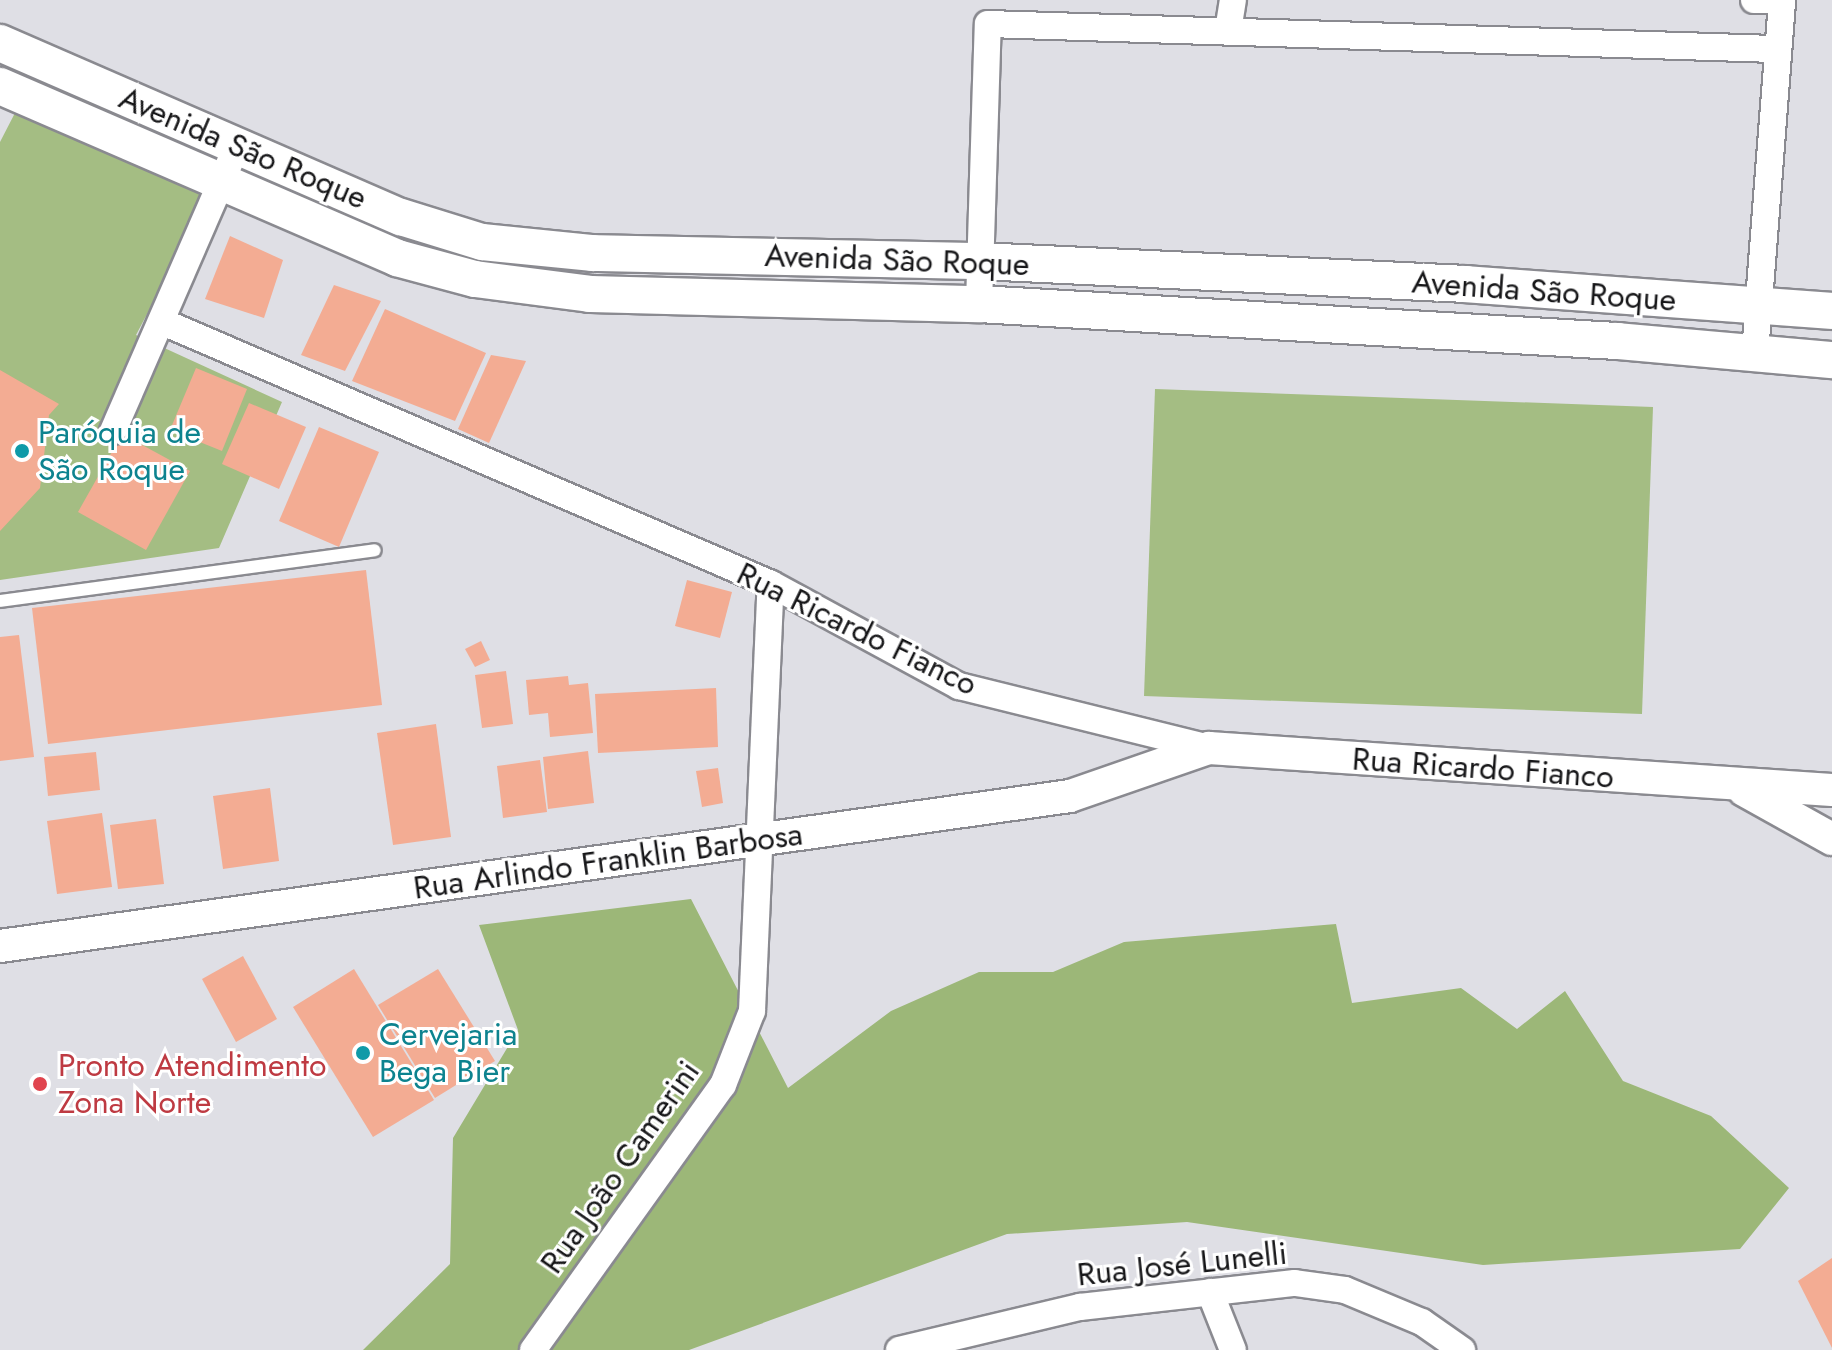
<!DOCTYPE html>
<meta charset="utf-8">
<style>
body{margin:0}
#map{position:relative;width:1832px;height:1350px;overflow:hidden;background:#dfdfe5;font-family:Jost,sans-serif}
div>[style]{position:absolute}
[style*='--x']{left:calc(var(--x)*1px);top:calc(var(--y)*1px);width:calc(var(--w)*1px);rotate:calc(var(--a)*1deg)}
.green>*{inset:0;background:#a4bd83}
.forest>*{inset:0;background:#9cb778}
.building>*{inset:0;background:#f3ac93}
.roads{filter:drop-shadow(2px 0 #8a8a90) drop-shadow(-2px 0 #8a8a90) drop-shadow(0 2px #8a8a90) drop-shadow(0 -2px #8a8a90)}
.service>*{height:12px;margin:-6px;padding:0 6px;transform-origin:6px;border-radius:6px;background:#fff}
.minor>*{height:26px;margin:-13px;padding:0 13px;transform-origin:13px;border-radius:13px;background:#fff}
.tertiary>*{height:32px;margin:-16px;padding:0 16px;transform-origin:16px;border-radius:16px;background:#fff}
.secondary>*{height:36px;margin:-18px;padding:0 18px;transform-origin:18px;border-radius:18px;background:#fff}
.dots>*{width:22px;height:22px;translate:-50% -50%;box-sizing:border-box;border:4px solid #fff;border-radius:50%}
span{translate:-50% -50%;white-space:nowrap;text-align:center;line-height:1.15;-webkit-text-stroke:6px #fff;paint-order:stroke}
.street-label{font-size:32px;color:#161618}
.culture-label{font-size:32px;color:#0d838f}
.left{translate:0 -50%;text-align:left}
.health-label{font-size:32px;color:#be3a42}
</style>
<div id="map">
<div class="green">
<i style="clip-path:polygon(16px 111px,211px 193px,136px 335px,282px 402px,219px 548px,0 580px,0 142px)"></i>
<i style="clip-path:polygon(1155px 389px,1653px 407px,1642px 714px,1144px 696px)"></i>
</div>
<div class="forest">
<i style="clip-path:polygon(691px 899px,788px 1088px,891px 1011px,979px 972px,1053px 972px,1124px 942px,1336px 924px,1352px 1003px,1461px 988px,1517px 1029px,1565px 991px,1623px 1081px,1711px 1116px,1789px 1188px,1740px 1249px,1483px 1265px,1187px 1222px,1007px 1234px,689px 1350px,363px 1350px,450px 1264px,453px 1138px,518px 1030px,479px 925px)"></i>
</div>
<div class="building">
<i style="clip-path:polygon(230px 236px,283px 260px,264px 318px,205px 299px)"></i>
<i style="clip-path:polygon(334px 285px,381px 301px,345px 371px,301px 355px)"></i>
<i style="clip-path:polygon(385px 309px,486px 353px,455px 421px,352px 381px)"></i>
<i style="clip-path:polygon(491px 355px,526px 361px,489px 443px,458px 429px)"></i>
<i style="clip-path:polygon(196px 368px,247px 389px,222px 451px,170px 430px)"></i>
<i style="clip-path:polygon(0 370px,59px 404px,49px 415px,40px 488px,0 531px)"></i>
<i style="clip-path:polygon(249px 403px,306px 427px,279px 489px,222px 464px)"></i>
<i style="clip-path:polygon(319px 427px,379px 452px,339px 547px,279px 521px)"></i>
<i style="clip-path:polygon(122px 434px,190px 471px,146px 550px,78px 512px)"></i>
<i style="clip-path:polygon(366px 570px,382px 705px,48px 744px,32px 608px)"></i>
<i style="clip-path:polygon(687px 580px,732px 592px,720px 638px,675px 626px)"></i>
<i style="clip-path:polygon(19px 635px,34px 757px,0 761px,0 637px)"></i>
<i style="clip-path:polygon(481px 641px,490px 660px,475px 667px,465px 649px)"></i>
<i style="clip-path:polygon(506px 671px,513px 724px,482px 728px,475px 675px)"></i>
<i style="clip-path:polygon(568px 676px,569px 685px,588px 683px,593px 733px,550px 737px,548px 713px,529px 715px,526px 680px)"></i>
<i style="clip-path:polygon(716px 688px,718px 747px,598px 753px,595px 694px)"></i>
<i style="clip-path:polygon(436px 724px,451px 837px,393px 845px,377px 733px)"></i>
<i style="clip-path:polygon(588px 751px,594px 803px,548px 809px,543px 757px)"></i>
<i style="clip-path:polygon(96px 752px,100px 790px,48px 796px,44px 757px)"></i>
<i style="clip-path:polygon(540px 760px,547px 812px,503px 818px,497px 766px)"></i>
<i style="clip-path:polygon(718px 768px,723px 803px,702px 807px,696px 771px)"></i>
<i style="clip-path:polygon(270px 788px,279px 861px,223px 869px,213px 796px)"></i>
<i style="clip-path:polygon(102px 813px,112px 887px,57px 894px,47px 821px)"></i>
<i style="clip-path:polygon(156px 819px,164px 884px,118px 889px,110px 825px)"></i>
<i style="clip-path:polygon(243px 956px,277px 1019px,236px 1042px,202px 979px)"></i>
<i style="clip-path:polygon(354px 969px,434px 1100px,373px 1137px,293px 1007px)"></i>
<i style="clip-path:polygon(438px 969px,495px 1061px,435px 1098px,378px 1005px)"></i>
<i style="clip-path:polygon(1832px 1258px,1832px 1348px,1798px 1281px)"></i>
</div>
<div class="roads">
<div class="service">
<i style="--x:0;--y:601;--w:378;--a:-7.7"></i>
</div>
<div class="minor">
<i style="--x:1754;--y:0;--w:28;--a:2"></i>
<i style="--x:1228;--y:31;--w:31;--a:-81"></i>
<i style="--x:979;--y:304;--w:280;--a:-88.2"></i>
<i style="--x:988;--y:24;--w:788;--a:1.82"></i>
<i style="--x:163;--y:322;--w:662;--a:23.31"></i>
<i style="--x:771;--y:584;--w:214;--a:28.5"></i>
<i style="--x:959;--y:686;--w:258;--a:13.9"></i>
<i style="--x:1755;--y:353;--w:354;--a:-85.6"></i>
<i style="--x:113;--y:431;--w:311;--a:-66.5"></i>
<i style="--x:1210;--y:1292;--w:62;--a:68.4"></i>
<i style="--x:533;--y:1350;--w:326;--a:-54.4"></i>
<i style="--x:723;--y:1085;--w:79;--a:-68.6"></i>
<i style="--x:752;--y:1011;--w:427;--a:-87.5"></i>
<i style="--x:899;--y:1350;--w:186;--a:-13.4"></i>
<i style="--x:1080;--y:1307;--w:216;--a:-6.4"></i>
<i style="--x:1295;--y:1283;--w:50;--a:8"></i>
<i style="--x:1345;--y:1290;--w:83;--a:22.6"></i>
<i style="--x:1422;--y:1322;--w:49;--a:35"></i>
</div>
<div class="tertiary">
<i style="--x:1744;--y:790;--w:101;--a:29.1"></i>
<i style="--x:0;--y:946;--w:1080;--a:-7.98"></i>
<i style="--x:1070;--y:796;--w:147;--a:-19.1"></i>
<i style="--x:1209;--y:748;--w:624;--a:3.86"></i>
</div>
<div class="secondary">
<i style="--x:0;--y:43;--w:437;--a:23.5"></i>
<i style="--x:401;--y:217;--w:85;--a:17.2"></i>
<i style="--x:482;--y:242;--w:112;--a:5.7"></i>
<i style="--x:593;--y:253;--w:386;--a:1.2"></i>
<i style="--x:979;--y:261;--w:487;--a:2.7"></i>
<i style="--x:1465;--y:284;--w:368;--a:4.2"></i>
<i style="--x:0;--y:86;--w:433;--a:23.4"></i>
<i style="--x:397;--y:258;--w:81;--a:15.1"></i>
<i style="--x:475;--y:279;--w:116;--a:7.4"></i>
<i style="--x:590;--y:294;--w:389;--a:1.5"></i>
<i style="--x:979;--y:304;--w:639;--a:3.32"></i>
<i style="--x:1617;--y:341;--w:216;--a:5.1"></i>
</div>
</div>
<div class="dots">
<i style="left:22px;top:451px;background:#0f9aa8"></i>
<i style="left:363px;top:1053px;background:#0f9aa8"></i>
<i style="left:40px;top:1084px;background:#e0444e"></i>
</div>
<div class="street-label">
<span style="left:243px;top:148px;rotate:23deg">Avenida São Roque</span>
<span style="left:897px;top:260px;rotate:2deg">Avenida São Roque</span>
<span style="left:1544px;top:291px;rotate:4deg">Avenida São Roque</span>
<span style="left:857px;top:629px;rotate:26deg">Rua Ricardo Fianco</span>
<span style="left:1483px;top:768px;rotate:4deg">Rua Ricardo Fianco</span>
<span style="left:608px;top:861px;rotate:-8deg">Rua Arlindo Franklin Barbosa</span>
<span style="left:620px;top:1167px;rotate:-55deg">Rua João Camerini</span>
<span style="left:1182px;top:1264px;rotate:-6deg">Rua José Lunelli</span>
</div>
<div class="culture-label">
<span class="left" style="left:38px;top:451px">Paróquia de<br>São Roque</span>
<span class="left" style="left:379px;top:1053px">Cervejaria<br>Bega Bier</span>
</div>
<div class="health-label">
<span class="left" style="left:58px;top:1084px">Pronto Atendimento<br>Zona Norte</span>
</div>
</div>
